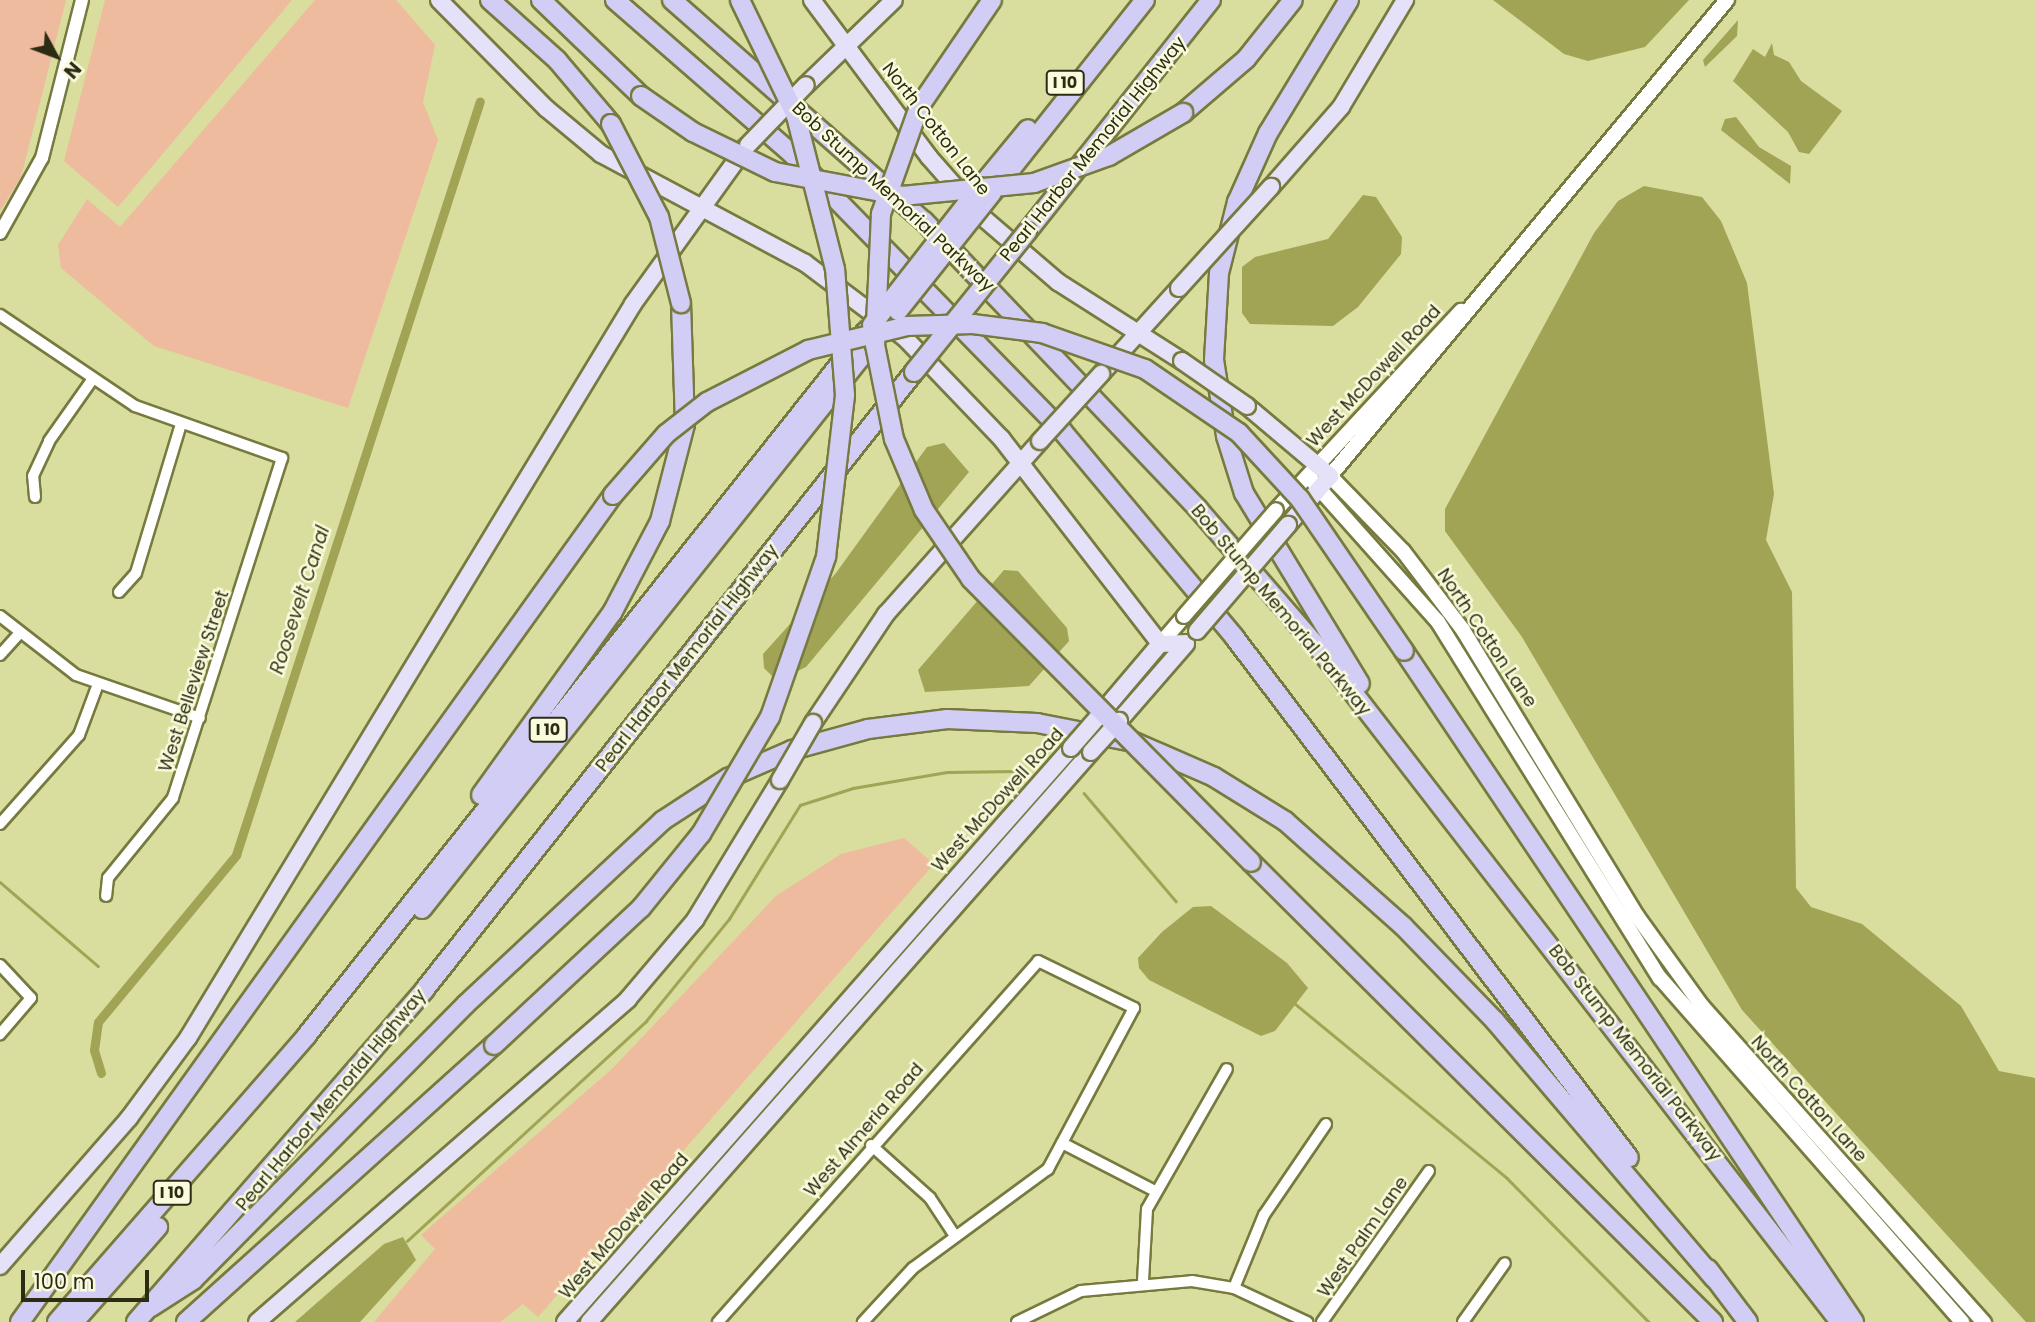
<!DOCTYPE html>
<style>
body{margin:0}
#map{position:relative;width:2035px;height:1322px;overflow:hidden;background:#d9dd9e;font-family:Poppins,sans-serif}
div>[style]{position:absolute}
[style*='--x']{left:calc(var(--x)*1px);top:calc(var(--y)*1px);width:calc(var(--w)*1px);rotate:calc(var(--a)*1deg)}
.green>*{inset:0;background:#efbb9e}
.water>*{inset:0;background:#a0a454}
.stream>*{height:2.5px;margin:-1.25px;padding:0 1.25px;transform-origin:1.25px;border-radius:1.25px;background:#a0a454}
.canal>*{height:9px;margin:-4.5px;padding:0 4.5px;transform-origin:4.5px;border-radius:4.5px;background:#a0a454}
.roads{filter:drop-shadow(2px 0 #777a3f) drop-shadow(-2px 0 #777a3f) drop-shadow(0 2px #777a3f) drop-shadow(0 -2px #777a3f)}
.minor>*{height:10px;margin:-5px;padding:0 5px;transform-origin:5px;border-radius:5px;background:#fff}
.tertiary>*{height:12px;margin:-6px;padding:0 6px;transform-origin:6px;border-radius:6px;background:#fff}
.secondary>*{height:14px;margin:-7px;padding:0 7px;transform-origin:7px;border-radius:7px;background:#fff}
.primary>*{height:16px;margin:-8px;padding:0 8px;transform-origin:8px;border-radius:8px;background:#e4e1f8}
.motorway>*{height:18px;margin:-9px;padding:0 9px;transform-origin:9px;border-radius:9px;background:#d2cdf4}
.bridges{filter:drop-shadow(2px 0 #777a3f) drop-shadow(-2px 0 #777a3f) drop-shadow(0 2px #777a3f) drop-shadow(0 -2px #777a3f)}
.secondary-bridge>*{height:14px;margin:-7px;padding:0 7px;transform-origin:7px;border-radius:7px;background:#fff}
.primary-bridge>*{height:16px;margin:-8px;padding:0 8px;transform-origin:8px;border-radius:8px;background:#e4e1f8}
.motorway-bridge>*{height:18px;margin:-9px;padding:0 9px;transform-origin:9px;border-radius:9px;background:#d2cdf4}
span{translate:-50% -50%;white-space:nowrap;text-align:center;line-height:1.15;-webkit-text-stroke:5px #f9fbdc;paint-order:stroke}
.shield-label span{padding:2px 5px;background:#f9fbdc;border:2px solid;border-radius:5px;-webkit-text-stroke-width:0}
.shield-label{font-size:16px;color:#2b2c13;font-weight:700}
.street-label{font-size:18px;color:#2b2c13}
.water-label{font-size:19px;color:#3b3c19;font-style:italic}
.north{position:absolute;left:21px;top:21px;width:70px;height:70px;-webkit-text-stroke:5px #f9fbdc;paint-order:stroke;rotate:131deg;font-size:19px;font-weight:700;line-height:28px;text-align:center;color:#2b2c13}
.north::after{content:'';display:block;margin:auto;width:24px;height:32px;background:#2b2c13;clip-path:polygon(50% 0,100% 100%,50% 72%,0 100%)}
.scale{position:absolute;left:21px;top:1270px;width:128px;height:32px;box-sizing:border-box;border:4px solid #2b2c13;border-top:0;padding-left:9px;font-size:21px;line-height:24px;white-space:nowrap;color:#2b2c13;-webkit-text-stroke:5px #f9fbdc;paint-order:stroke}
</style>
<div id="map">
<div class="green">
<i style="clip-path:polygon(0 0,66px 0,21px 177px,0 211px)"></i>
<i style="clip-path:polygon(105px 0,292px 0,118px 207px,64px 161px)"></i>
<i style="clip-path:polygon(315px 0,396px 0,435px 45px,423px 102px,438px 140px,348px 408px,154px 346px,61px 268px,58px 245px,87px 199px,120px 227px)"></i>
<i style="clip-path:polygon(904px 838px,934px 864px,538px 1317px,523px 1304px,500px 1322px,374px 1322px,435px 1249px,421px 1235px,613px 1068px,776px 896px,841px 854px)"></i>
</div>
<div class="water">
<i style="clip-path:polygon(1493px 0,1689px 0,1645px 47px,1588px 61px,1564px 54px)"></i>
<i style="clip-path:polygon(1738px 20px,1737px 36px,1705px 67px,1703px 60px)"></i>
<i style="clip-path:polygon(1772px 43px,1774px 55px,1789px 62px,1801px 81px,1842px 111px,1809px 154px,1799px 152px,1788px 132px,1733px 81px,1753px 49px,1765px 57px)"></i>
<i style="clip-path:polygon(1736px 117px,1759px 147px,1791px 166px,1790px 184px,1721px 130px,1725px 119px)"></i>
<i style="clip-path:polygon(1644px 186px,1702px 197px,1721px 221px,1747px 283px,1774px 494px,1766px 540px,1792px 592px,1796px 888px,1811px 907px,1862px 924px,1961px 1006px,1999px 1071px,2035px 1078px,2035px 1322px,2026px 1322px,1742px 1010px,1522px 637px,1445px 531px,1445px 509px,1594px 233px,1618px 201px)"></i>
<i style="clip-path:polygon(1363px 195px,1376px 197px,1402px 237px,1401px 254px,1358px 307px,1333px 326px,1250px 324px,1242px 313px,1242px 267px,1255px 257px,1328px 239px)"></i>
<i style="clip-path:polygon(944px 443px,969px 472px,806px 667px,777px 681px,764px 668px,763px 654px,836px 573px,927px 447px)"></i>
<i style="clip-path:polygon(1004px 570px,1018px 571px,1067px 628px,1069px 641px,1029px 686px,925px 692px,918px 670px)"></i>
<i style="clip-path:polygon(1211px 906px,1287px 963px,1308px 988px,1275px 1031px,1261px 1036px,1149px 980px,1139px 968px,1138px 958px,1162px 932px,1193px 907px)"></i>
<i style="clip-path:polygon(403px 1237px,416px 1260px,360px 1322px,295px 1322px,384px 1244px)"></i>
</div>
<div class="stream">
<i style="--x:1084;--y:793;--w:142;--a:49.6"></i>
<i style="--x:0;--y:882;--w:129;--a:40.6"></i>
<i style="--x:1293;--y:1002;--w:277;--a:39.4"></i>
<i style="--x:1507;--y:1178;--w:202;--a:45.4"></i>
<i style="--x:407;--y:1241;--w:325;--a:-42.6"></i>
<i style="--x:646;--y:1021;--w:132;--a:-50.9"></i>
<i style="--x:729;--y:919;--w:134;--a:-58.1"></i>
<i style="--x:800;--y:805;--w:56;--a:-17.8"></i>
<i style="--x:853;--y:788;--w:95;--a:-9.7"></i>
<i style="--x:947;--y:772;--w:69;--a:-0.8"></i>
</div>
<div class="canal">
<i style="--x:101;--y:1073;--w:24;--a:-107"></i>
<i style="--x:94;--y:1050;--w:28;--a:-82"></i>
<i style="--x:98;--y:1022;--w:217;--a:-50.4"></i>
<i style="--x:236;--y:855;--w:792;--a:-72.07"></i>
</div>
<div class="roads">
<div class="minor">
<i style="--x:0;--y:315;--w:163;--a:34"></i>
<i style="--x:135;--y:406;--w:156;--a:19.5"></i>
<i style="--x:282;--y:458;--w:357;--a:107.8"></i>
<i style="--x:173;--y:798;--w:103;--a:129.1"></i>
<i style="--x:108;--y:878;--w:18;--a:96"></i>
<i style="--x:35;--y:497;--w:21;--a:-95"></i>
<i style="--x:33;--y:476;--w:38;--a:-65"></i>
<i style="--x:49;--y:441;--w:75;--a:-54.8"></i>
<i style="--x:119;--y:592;--w:25;--a:-48"></i>
<i style="--x:136;--y:573;--w:156;--a:-73.2"></i>
<i style="--x:0;--y:616;--w:96;--a:37.8"></i>
<i style="--x:76;--y:675;--w:131;--a:19.1"></i>
<i style="--x:0;--y:655;--w:27;--a:-48"></i>
<i style="--x:0;--y:824;--w:119;--a:-48.4"></i>
<i style="--x:79;--y:735;--w:54;--a:-69.6"></i>
<i style="--x:0;--y:965;--w:45;--a:46.8"></i>
<i style="--x:31;--y:998;--w:48;--a:130.7"></i>
<i style="--x:1062;--y:1143;--w:105;--a:27.3"></i>
<i style="--x:871;--y:1145;--w:79;--a:41.9"></i>
<i style="--x:930;--y:1198;--w:45;--a:56.7"></i>
<i style="--x:1143;--y:1281;--w:72;--a:-86.8"></i>
<i style="--x:1147;--y:1209;--w:161;--a:-60.3"></i>
<i style="--x:1234;--y:1288;--w:79;--a:-67.7"></i>
<i style="--x:1264;--y:1215;--w:110;--a:-55.7"></i>
<i style="--x:718;--y:1322;--w:482;--a:-48.4"></i>
<i style="--x:1038;--y:961;--w:107;--a:26.1"></i>
<i style="--x:1134;--y:1008;--w:183;--a:118.1"></i>
<i style="--x:1048;--y:1169;--w:167;--a:143.7"></i>
<i style="--x:913;--y:1268;--w:74;--a:132.8"></i>
<i style="--x:1017;--y:1322;--w:71;--a:-25.8"></i>
<i style="--x:1081;--y:1291;--w:111;--a:-5.1"></i>
<i style="--x:1192;--y:1281;--w:43;--a:9.5"></i>
<i style="--x:1234;--y:1288;--w:81;--a:25"></i>
<i style="--x:1322;--y:1322;--w:185;--a:-54.7"></i>
<i style="--x:1463;--y:1322;--w:72;--a:-54.6"></i>
</div>
<div class="tertiary">
<i style="--x:0;--y:233;--w:86;--a:-60.8"></i>
<i style="--x:42;--y:158;--w:163;--a:-75.8"></i>
</div>
<div class="secondary">
<i style="--x:1727;--y:0;--w:620;--a:129.83"></i>
<i style="--x:1330;--y:476;--w:105;--a:45.8"></i>
<i style="--x:1403;--y:551;--w:99;--a:52.8"></i>
<i style="--x:1463;--y:630;--w:335;--a:58.7"></i>
<i style="--x:1637;--y:916;--w:111;--a:54.2"></i>
<i style="--x:1702;--y:1006;--w:424;--a:48.3"></i>
<i style="--x:1308;--y:476;--w:195;--a:48.3"></i>
<i style="--x:1438;--y:622;--w:420;--a:58.1"></i>
<i style="--x:1660;--y:978;--w:458;--a:48.7"></i>
<i style="--x:1276;--y:510;--w:272;--a:-47.1"></i>
<i style="--x:1160;--y:644;--w:37;--a:-49"></i>
</div>
<div class="primary">
<i style="--x:439;--y:0;--w:153;--a:45.3"></i>
<i style="--x:547;--y:109;--w:70;--a:39.8"></i>
<i style="--x:601;--y:154;--w:231;--a:28.1"></i>
<i style="--x:805;--y:263;--w:125;--a:36.9"></i>
<i style="--x:905;--y:338;--w:139;--a:46.2"></i>
<i style="--x:1001;--y:438;--w:260;--a:52.3"></i>
<i style="--x:1160;--y:644;--w:26;--a:-2"></i>
<i style="--x:812;--y:0;--w:196;--a:53.3"></i>
<i style="--x:929;--y:157;--w:77;--a:48.7"></i>
<i style="--x:980;--y:215;--w:103;--a:40.7"></i>
<i style="--x:1058;--y:282;--w:147;--a:32.5"></i>
<i style="--x:806;--y:85;--w:122;--a:-44"></i>
<i style="--x:1271;--y:187;--w:106;--a:-48.8"></i>
<i style="--x:1341;--y:107;--w:125;--a:-59.1"></i>
<i style="--x:1101;--y:374;--w:116;--a:-47.8"></i>
<i style="--x:1247;--y:406;--w:109;--a:40.1"></i>
<i style="--x:1330;--y:476;--w:65;--a:130.6"></i>
<i style="--x:1098;--y:717;--w:96;--a:-49.7"></i>
<i style="--x:1119;--y:721;--w:102;--a:-49"></i>
<i style="--x:813;--y:723;--w:131;--a:-56.2"></i>
<i style="--x:886;--y:614;--w:232;--a:-48.3"></i>
<i style="--x:0;--y:1266;--w:196;--a:-48.9"></i>
<i style="--x:129;--y:1118;--w:99;--a:-53.6"></i>
<i style="--x:188;--y:1038;--w:858;--a:-58.77"></i>
<i style="--x:633;--y:304;--w:193;--a:-54.3"></i>
<i style="--x:257;--y:1322;--w:492;--a:-41"></i>
<i style="--x:628;--y:999;--w:104;--a:-49.7"></i>
<i style="--x:695;--y:920;--w:164;--a:-58.7"></i>
<i style="--x:565;--y:1322;--w:765;--a:-48.6"></i>
<i style="--x:589;--y:1322;--w:760;--a:-48.63"></i>
</div>
<div class="motorway">
<i style="--x:490;--y:0;--w:90;--a:41.8"></i>
<i style="--x:557;--y:60;--w:84;--a:49.8"></i>
<i style="--x:541;--y:0;--w:139;--a:43.8"></i>
<i style="--x:615;--y:0;--w:232;--a:41"></i>
<i style="--x:790;--y:152;--w:391;--a:45.7"></i>
<i style="--x:1063;--y:432;--w:268;--a:50.1"></i>
<i style="--x:1235;--y:638;--w:652;--a:52.85"></i>
<i style="--x:672;--y:0;--w:335;--a:41.3"></i>
<i style="--x:924;--y:221;--w:398;--a:46.4"></i>
<i style="--x:1198;--y:509;--w:188;--a:49.1"></i>
<i style="--x:1321;--y:651;--w:848;--a:52.28"></i>
<i style="--x:1349;--y:0;--w:156;--a:121.3"></i>
<i style="--x:1268;--y:133;--w:76;--a:114.2"></i>
<i style="--x:1237;--y:202;--w:73;--a:104.2"></i>
<i style="--x:1219;--y:273;--w:87;--a:93.3"></i>
<i style="--x:1214;--y:360;--w:77;--a:81"></i>
<i style="--x:1226;--y:436;--w:60;--a:72.5"></i>
<i style="--x:1244;--y:493;--w:223;--a:58.7"></i>
<i style="--x:1183;--y:113;--w:83;--a:-40.6"></i>
<i style="--x:1246;--y:59;--w:75;--a:-51.5"></i>
<i style="--x:982;--y:185;--w:72;--a:-50.6"></i>
<i style="--x:992;--y:193;--w:246;--a:-51.6"></i>
<i style="--x:1027;--y:232;--w:296;--a:-51.6"></i>
<i style="--x:1404;--y:651;--w:808;--a:56.15"></i>
<i style="--x:481;--y:795;--w:224;--a:-54.3"></i>
<i style="--x:612;--y:613;--w:104;--a:-62.4"></i>
<i style="--x:660;--y:521;--w:100;--a:-75.5"></i>
<i style="--x:685;--y:424;--w:121;--a:-91.9"></i>
<i style="--x:1251;--y:862;--w:652;--a:44.88"></i>
<i style="--x:422;--y:909;--w:724;--a:-51.5"></i>
<i style="--x:1708;--y:1269;--w:66;--a:53"></i>
<i style="--x:151;--y:1307;--w:50;--a:-32.7"></i>
<i style="--x:193;--y:1280;--w:387;--a:-45.3"></i>
<i style="--x:465;--y:1005;--w:270;--a:-43"></i>
<i style="--x:662;--y:821;--w:79;--a:-33.1"></i>
<i style="--x:728;--y:778;--w:70;--a:-23.6"></i>
<i style="--x:792;--y:750;--w:79;--a:-15.4"></i>
<i style="--x:868;--y:729;--w:80;--a:-7.2"></i>
<i style="--x:947;--y:719;--w:90;--a:2.5"></i>
<i style="--x:1037;--y:723;--w:99;--a:11.1"></i>
<i style="--x:1134;--y:742;--w:87;--a:23.6"></i>
<i style="--x:1214;--y:777;--w:84;--a:31.8"></i>
<i style="--x:1285;--y:821;--w:158;--a:41.7"></i>
<i style="--x:1403;--y:926;--w:132;--a:45.9"></i>
<i style="--x:1495;--y:1021;--w:338;--a:49.6"></i>
<i style="--x:20;--y:1322;--w:1018;--a:-54.36"></i>
<i style="--x:57;--y:1322;--w:381;--a:-48.9"></i>
<i style="--x:307;--y:1035;--w:900;--a:-51.54"></i>
<i style="--x:74;--y:1322;--w:127;--a:-48.5"></i>
<i style="--x:136;--y:1322;--w:441;--a:-49"></i>
<i style="--x:425;--y:989;--w:787;--a:-51.6"></i>
<i style="--x:186;--y:1322;--w:414;--a:-42"></i>
</div>
</div>
<div class="bridges">
<div class="secondary-bridge">
<i style="--x:1184;--y:616;--w:140;--a:-49"></i>
</div>
<div class="primary-bridge">
<i style="--x:748;--y:145;--w:83;--a:-46"></i>
<i style="--x:1179;--y:288;--w:137;--a:-47.7"></i>
<i style="--x:1182;--y:361;--w:79;--a:34.7"></i>
<i style="--x:1040;--y:441;--w:91;--a:-47.7"></i>
<i style="--x:1197;--y:631;--w:140;--a:-49.4"></i>
<i style="--x:1071;--y:748;--w:41;--a:-48.9"></i>
<i style="--x:1091;--y:752;--w:42;--a:-47.9"></i>
<i style="--x:780;--y:780;--w:66;--a:-59.9"></i>
</div>
<div class="motorway-bridge">
<i style="--x:992;--y:0;--w:130;--a:124.3"></i>
<i style="--x:919;--y:107;--w:114;--a:109.6"></i>
<i style="--x:881;--y:214;--w:131;--a:92.6"></i>
<i style="--x:875;--y:345;--w:96;--a:78.6"></i>
<i style="--x:894;--y:439;--w:77;--a:67.1"></i>
<i style="--x:924;--y:510;--w:83;--a:55.7"></i>
<i style="--x:971;--y:579;--w:398;--a:45.3"></i>
<i style="--x:641;--y:96;--w:63;--a:34.7"></i>
<i style="--x:693;--y:132;--w:91;--a:26"></i>
<i style="--x:775;--y:172;--w:129;--a:10.7"></i>
<i style="--x:902;--y:196;--w:133;--a:-5.6"></i>
<i style="--x:1034;--y:183;--w:80;--a:-19.8"></i>
<i style="--x:1109;--y:156;--w:86;--a:-30.2"></i>
<i style="--x:611;--y:124;--w:105;--a:62.7"></i>
<i style="--x:659;--y:217;--w:89;--a:75.7"></i>
<i style="--x:898;--y:311;--w:151;--a:-51.5"></i>
<i style="--x:872;--y:325;--w:175;--a:-52"></i>
<i style="--x:914;--y:372;--w:180;--a:-51.1"></i>
<i style="--x:613;--y:495;--w:81;--a:-49"></i>
<i style="--x:666;--y:434;--w:52;--a:-38"></i>
<i style="--x:707;--y:402;--w:114;--a:-27.2"></i>
<i style="--x:808;--y:350;--w:102;--a:-13.6"></i>
<i style="--x:907;--y:326;--w:66;--a:-1.7"></i>
<i style="--x:973;--y:324;--w:70;--a:7.4"></i>
<i style="--x:1042;--y:333;--w:109;--a:19.3"></i>
<i style="--x:1145;--y:369;--w:114;--a:34.2"></i>
<i style="--x:1239;--y:433;--w:90;--a:47.3"></i>
<i style="--x:1300;--y:499;--w:184;--a:55.6"></i>
<i style="--x:494;--y:1045;--w:201;--a:-43"></i>
<i style="--x:641;--y:908;--w:95;--a:-51"></i>
<i style="--x:701;--y:834;--w:136;--a:-59.5"></i>
<i style="--x:770;--y:717;--w:170;--a:-70.7"></i>
<i style="--x:826;--y:557;--w:163;--a:-83.3"></i>
<i style="--x:845;--y:395;--w:126;--a:-94.5"></i>
<i style="--x:835;--y:269;--w:158;--a:-104.3"></i>
<i style="--x:796;--y:116;--w:129;--a:-115.8"></i>
</div>
</div>
<div class="shield-label">
<span style="left:1065px;top:83px">I 10</span>
<span style="left:548px;top:730px">I 10</span>
<span style="left:172px;top:1193px">I 10</span>
</div>
<div class="street-label">
<span style="left:936px;top:129px;rotate:52deg">North Cotton Lane</span>
<span style="left:1093px;top:149px;rotate:-51deg">Pearl Harbor Memorial Highway</span>
<span style="left:893px;top:197px;rotate:43deg">Bob Stump Memorial Parkway</span>
<span style="left:1374px;top:376px;rotate:-47deg">West McDowell Road</span>
<span style="left:1281px;top:610px;rotate:50deg">Bob Stump Memorial Parkway</span>
<span style="left:1487px;top:638px;rotate:56deg">North Cotton Lane</span>
<span style="left:687px;top:658px;rotate:-52deg">Pearl Harbor Memorial Highway</span>
<span style="left:194px;top:681px;rotate:-72deg">West Belleview Street</span>
<span style="left:998px;top:800px;rotate:-48deg">West McDowell Road</span>
<span style="left:1635px;top:1053px;rotate:52deg">Bob Stump Memorial Parkway</span>
<span style="left:1809px;top:1099px;rotate:48deg">North Cotton Lane</span>
<span style="left:331px;top:1100px;rotate:-50deg">Pearl Harbor Memorial Highway</span>
<span style="left:864px;top:1130px;rotate:-49deg">West Almeria Road</span>
<span style="left:624px;top:1226px;rotate:-49deg">West McDowell Road</span>
<span style="left:1363px;top:1237px;rotate:-55deg">West Palm Lane</span>
</div>
<div class="water-label">
<span style="left:300px;top:600px;rotate:-72deg">Roosevelt Canal</span>
</div>
<div class="north">N</div>
<div class="scale">100 m</div>
</div>
